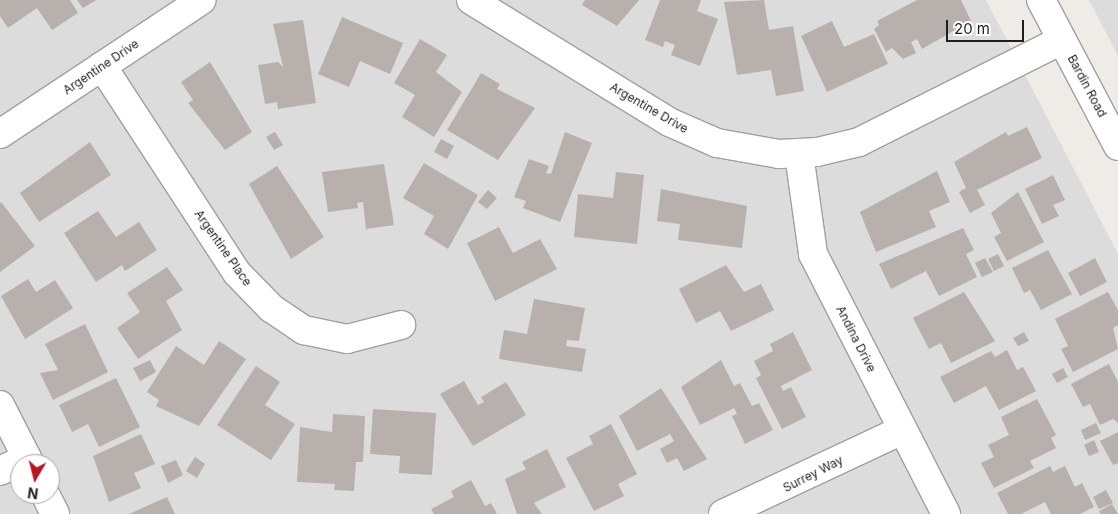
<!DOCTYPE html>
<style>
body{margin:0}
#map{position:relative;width:1118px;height:514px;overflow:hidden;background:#efebe6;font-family:Inter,sans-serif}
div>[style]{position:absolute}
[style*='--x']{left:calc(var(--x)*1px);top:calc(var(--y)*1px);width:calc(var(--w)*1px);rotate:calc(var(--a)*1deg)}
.residential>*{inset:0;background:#dddcdc}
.building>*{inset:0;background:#b8b0ac}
.roads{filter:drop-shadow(1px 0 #a0a0a0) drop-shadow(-1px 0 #a0a0a0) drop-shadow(0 1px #a0a0a0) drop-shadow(0 -1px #a0a0a0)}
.minor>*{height:28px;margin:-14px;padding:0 14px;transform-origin:14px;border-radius:14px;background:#fff}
span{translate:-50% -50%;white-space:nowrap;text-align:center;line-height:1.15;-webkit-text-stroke:4px #fff;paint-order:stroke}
.street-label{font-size:12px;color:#1f1f1f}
.north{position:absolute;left:10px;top:454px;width:50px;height:50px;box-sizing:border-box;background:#fff;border:1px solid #a5a5a5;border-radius:50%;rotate:188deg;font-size:14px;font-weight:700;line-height:20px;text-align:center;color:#1f1f1f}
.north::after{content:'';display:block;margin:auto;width:18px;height:22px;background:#b81625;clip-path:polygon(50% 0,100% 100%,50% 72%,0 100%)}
.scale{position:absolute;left:946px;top:20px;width:78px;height:22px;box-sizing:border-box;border:2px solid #1f1f1f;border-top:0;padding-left:6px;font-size:15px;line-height:18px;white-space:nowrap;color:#1f1f1f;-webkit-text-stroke:4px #fff;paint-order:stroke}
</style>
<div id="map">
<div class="residential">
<i style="clip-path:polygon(evenodd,0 0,986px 0,1118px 254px,1118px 514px,0 514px,0 0,20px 464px,50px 464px,50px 494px,20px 494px,20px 464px)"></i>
<i style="clip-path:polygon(1089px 0,1118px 0,1118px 56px)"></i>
</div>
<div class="building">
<i style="clip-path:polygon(0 0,70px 0,78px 13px,52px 30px,37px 8px,8px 28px,0 16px)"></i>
<i style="clip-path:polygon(77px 0,96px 0,83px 8px)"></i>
<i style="clip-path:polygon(585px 0,639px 0,617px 26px,582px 5px)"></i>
<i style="clip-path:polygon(660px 0,701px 0,697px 11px,718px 19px,700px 66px,671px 55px,675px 45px,665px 41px,663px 47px,645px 40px)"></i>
<i style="clip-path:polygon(764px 0,769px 30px,793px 26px,804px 91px,776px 96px,771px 70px,737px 75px,724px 2px)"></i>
<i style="clip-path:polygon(917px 0,961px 0,971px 21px,922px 49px,917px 39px,911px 42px,916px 53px,903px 59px,892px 48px,886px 52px,874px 29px,879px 25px,877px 21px)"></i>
<i style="clip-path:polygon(342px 17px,403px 43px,390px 74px,360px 61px,349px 87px,318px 74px)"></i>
<i style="clip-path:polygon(303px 20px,316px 103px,278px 109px,277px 102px,265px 104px,258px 65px,278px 62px,283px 67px,273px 24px)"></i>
<i style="clip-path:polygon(832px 21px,844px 47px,874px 34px,888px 64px,827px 92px,801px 36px)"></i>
<i style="clip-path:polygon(420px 39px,447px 55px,436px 72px,462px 92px,434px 137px,402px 117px,415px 95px,394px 83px)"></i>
<i style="clip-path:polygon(210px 62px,252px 132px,225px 150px,188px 103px,193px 100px,181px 82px)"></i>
<i style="clip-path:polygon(481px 73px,500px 84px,497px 89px,535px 108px,498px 160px,447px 130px)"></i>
<i style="clip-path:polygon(1027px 127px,1042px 158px,977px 190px,985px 205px,970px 213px,959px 192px,966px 188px,954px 162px,1006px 132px,1008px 136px)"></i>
<i style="clip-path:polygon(275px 132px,283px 145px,274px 150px,266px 137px)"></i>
<i style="clip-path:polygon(565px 132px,592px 143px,560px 222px,523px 208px,526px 201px,514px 197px,529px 159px,549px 166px,546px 173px,551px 174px)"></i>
<i style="clip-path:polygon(441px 139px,454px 146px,447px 159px,434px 152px)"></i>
<i style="clip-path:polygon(90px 142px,111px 175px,39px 222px,20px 193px)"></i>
<i style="clip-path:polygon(424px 163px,478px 195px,448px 249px,424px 234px,434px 216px,403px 198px)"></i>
<i style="clip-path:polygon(384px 164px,394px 225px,366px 229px,363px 202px,357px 203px,358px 208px,328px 212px,322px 172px)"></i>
<i style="clip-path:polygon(277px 166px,324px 237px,291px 259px,249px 184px)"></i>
<i style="clip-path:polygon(937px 171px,950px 202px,929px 211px,936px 227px,876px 252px,860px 212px)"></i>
<i style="clip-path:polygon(616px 172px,644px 175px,637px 244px,574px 237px,578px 194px,613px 198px)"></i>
<i style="clip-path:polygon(1053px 175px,1065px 200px,1053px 205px,1059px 216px,1042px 224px,1025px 189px)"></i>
<i style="clip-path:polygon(661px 189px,747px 206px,742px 248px,678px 240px,680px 224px,657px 221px)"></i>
<i style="clip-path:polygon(488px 190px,497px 198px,487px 209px,478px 202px)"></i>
<i style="clip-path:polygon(1018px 192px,1044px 242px,1007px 261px,994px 237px,1001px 233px,991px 213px)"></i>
<i style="clip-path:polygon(1px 202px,35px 246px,0 272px,0 203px)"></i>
<i style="clip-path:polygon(98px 211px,116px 237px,139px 222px,157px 250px,125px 271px,122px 265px,96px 282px,64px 233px)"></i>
<i style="clip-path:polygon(499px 227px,513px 253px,540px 239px,557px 269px,495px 301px,467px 243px)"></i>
<i style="clip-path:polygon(963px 228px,974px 250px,966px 254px,977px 277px,939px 296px,926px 271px,891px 289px,879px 264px)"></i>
<i style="clip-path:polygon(1048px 250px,1072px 294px,1041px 310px,1030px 290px,1024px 293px,1012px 268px)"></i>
<i style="clip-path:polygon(998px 254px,1004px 266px,994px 271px,988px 259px)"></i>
<i style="clip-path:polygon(985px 258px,993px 272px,982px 277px,975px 263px)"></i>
<i style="clip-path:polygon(1095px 258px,1107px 282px,1080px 296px,1068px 273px)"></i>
<i style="clip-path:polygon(726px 265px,744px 292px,761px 284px,774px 310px,731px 331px,720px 311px,696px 323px,679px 289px)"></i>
<i style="clip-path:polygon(167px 267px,183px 290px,166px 301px,182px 330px,138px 359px,117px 328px,140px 312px,127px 293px)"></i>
<i style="clip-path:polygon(28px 279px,36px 292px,55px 280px,73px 308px,25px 339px,1px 296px)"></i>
<i style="clip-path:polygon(964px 292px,995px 341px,951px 363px,941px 343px,929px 349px,913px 318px)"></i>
<i style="clip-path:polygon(1108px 292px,1118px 310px,1118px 325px,1113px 328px,1118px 349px,1073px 372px,1061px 349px,1068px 346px,1055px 319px)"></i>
<i style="clip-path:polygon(534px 299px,585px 308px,579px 341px,567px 340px,566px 346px,586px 349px,582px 372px,499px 359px,504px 330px,527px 334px)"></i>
<i style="clip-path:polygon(85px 324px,108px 372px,53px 400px,40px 373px,58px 370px,45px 344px)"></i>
<i style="clip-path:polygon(793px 332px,812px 370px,781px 386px,783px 391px,791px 387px,806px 417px,782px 429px,756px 378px,761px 375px,754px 361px,773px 351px,770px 344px)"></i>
<i style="clip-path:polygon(1024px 332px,1029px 341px,1018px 346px,1013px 338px)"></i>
<i style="clip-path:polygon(219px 341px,246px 359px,199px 426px,156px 406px,159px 400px,147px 392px,176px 346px,204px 365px)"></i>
<i style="clip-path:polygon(1007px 350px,1017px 370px,1023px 367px,1036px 391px,999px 410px,986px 386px,954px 403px,940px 377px,991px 351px,995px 357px)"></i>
<i style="clip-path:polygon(150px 360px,156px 372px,140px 381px,133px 368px)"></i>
<i style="clip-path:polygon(721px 360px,734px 386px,740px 383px,752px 406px,759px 403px,773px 430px,745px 444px,732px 416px,737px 414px,734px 408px,700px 425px,681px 387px)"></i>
<i style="clip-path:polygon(1109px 364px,1118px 382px,1118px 423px,1113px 419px,1100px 425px,1090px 404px,1083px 407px,1071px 384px)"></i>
<i style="clip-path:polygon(256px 366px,280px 382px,265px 405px,295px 424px,271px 460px,217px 425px)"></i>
<i style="clip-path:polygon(1063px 368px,1068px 377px,1057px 383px,1052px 374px)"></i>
<i style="clip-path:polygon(116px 378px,140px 427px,99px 447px,88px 424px,72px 432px,59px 405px)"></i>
<i style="clip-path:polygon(464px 381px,478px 405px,484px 402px,481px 397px,506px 382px,526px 415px,473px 446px,440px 394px)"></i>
<i style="clip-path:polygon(661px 388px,707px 459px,684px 471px,677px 458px,667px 463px,660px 449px,674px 441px,670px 434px,637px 451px,619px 416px)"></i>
<i style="clip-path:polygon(1037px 399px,1056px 435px,1051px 438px,1056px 448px,1030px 461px,1034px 468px,994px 488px,981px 463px,994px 457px,988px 445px,1009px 435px,1001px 417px)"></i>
<i style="clip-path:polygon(373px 409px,436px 413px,432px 475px,399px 473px,400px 456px,370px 454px)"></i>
<i style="clip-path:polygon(333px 414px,365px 416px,363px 462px,356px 462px,354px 491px,334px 490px,335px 484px,297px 482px,300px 427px,332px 432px)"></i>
<i style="clip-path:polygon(1096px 423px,1101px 433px,1085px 440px,1081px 430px)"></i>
<i style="clip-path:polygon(611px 424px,637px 474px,618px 484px,624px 496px,594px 511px,566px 458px,593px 444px,589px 436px)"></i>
<i style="clip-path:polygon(1118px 432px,1118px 463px,1113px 465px,1100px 441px)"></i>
<i style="clip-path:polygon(141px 434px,155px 464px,134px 473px,141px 488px,109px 502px,93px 456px)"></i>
<i style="clip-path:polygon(1094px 440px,1099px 452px,1089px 456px,1084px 445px)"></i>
<i style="clip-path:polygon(547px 449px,566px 487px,534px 503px,542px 514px,517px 514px,505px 479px,526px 469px,522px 462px)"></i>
<i style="clip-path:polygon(195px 457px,205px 464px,197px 478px,186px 471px)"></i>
<i style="clip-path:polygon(176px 460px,183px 475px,168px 483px,161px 466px)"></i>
<i style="clip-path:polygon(1050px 466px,1053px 472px,1065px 466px,1075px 487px,1082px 483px,1094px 507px,1080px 514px,1051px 514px,1045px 502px,1021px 514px,1008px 514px,997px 493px)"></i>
<i style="clip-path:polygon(471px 480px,485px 506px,491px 503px,497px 514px,434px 514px,431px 509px,454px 497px,451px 491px)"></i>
<i style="clip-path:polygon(1106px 490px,1113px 503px,1099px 509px,1093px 497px)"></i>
<i style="clip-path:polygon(167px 497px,175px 514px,129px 514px)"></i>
<i style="clip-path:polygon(1112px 504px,1118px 514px,1101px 514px,1099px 511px)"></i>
</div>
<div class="roads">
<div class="minor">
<i style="--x:471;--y:0;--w:233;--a:31.6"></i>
<i style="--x:669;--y:122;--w:52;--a:23.6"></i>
<i style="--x:717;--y:143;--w:63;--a:10.1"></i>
<i style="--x:779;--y:154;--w:38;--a:-3"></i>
<i style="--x:817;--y:152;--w:43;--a:-13.4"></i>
<i style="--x:859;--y:142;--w:227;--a:-26.7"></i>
<i style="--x:1041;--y:0;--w:165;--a:62.2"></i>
<i style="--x:102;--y:66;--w:247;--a:56.9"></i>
<i style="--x:237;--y:273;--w:49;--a:45.8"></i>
<i style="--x:271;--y:308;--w:40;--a:34"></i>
<i style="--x:304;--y:330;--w:44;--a:11.8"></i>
<i style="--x:347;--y:339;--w:56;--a:-14.5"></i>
<i style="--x:0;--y:134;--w:242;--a:-33.6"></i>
<i style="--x:799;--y:154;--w:101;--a:82"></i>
<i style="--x:813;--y:254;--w:292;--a:62.9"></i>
<i style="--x:0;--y:405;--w:66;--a:63"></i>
<i style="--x:0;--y:471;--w:30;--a:-26"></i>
<i style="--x:45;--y:494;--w:22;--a:63"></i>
<i style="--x:723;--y:514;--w:198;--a:-25.1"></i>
</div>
</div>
<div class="street-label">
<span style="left:101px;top:67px;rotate:-34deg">Argentine Drive</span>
<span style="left:1087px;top:86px;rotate:62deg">Bardin Road</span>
<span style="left:649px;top:108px;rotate:30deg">Argentine Drive</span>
<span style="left:223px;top:248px;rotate:55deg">Argentine Place</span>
<span style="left:856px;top:339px;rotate:63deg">Andina Drive</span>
<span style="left:813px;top:474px;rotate:-27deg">Surrey Way</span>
</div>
<div class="north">N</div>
<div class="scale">20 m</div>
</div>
